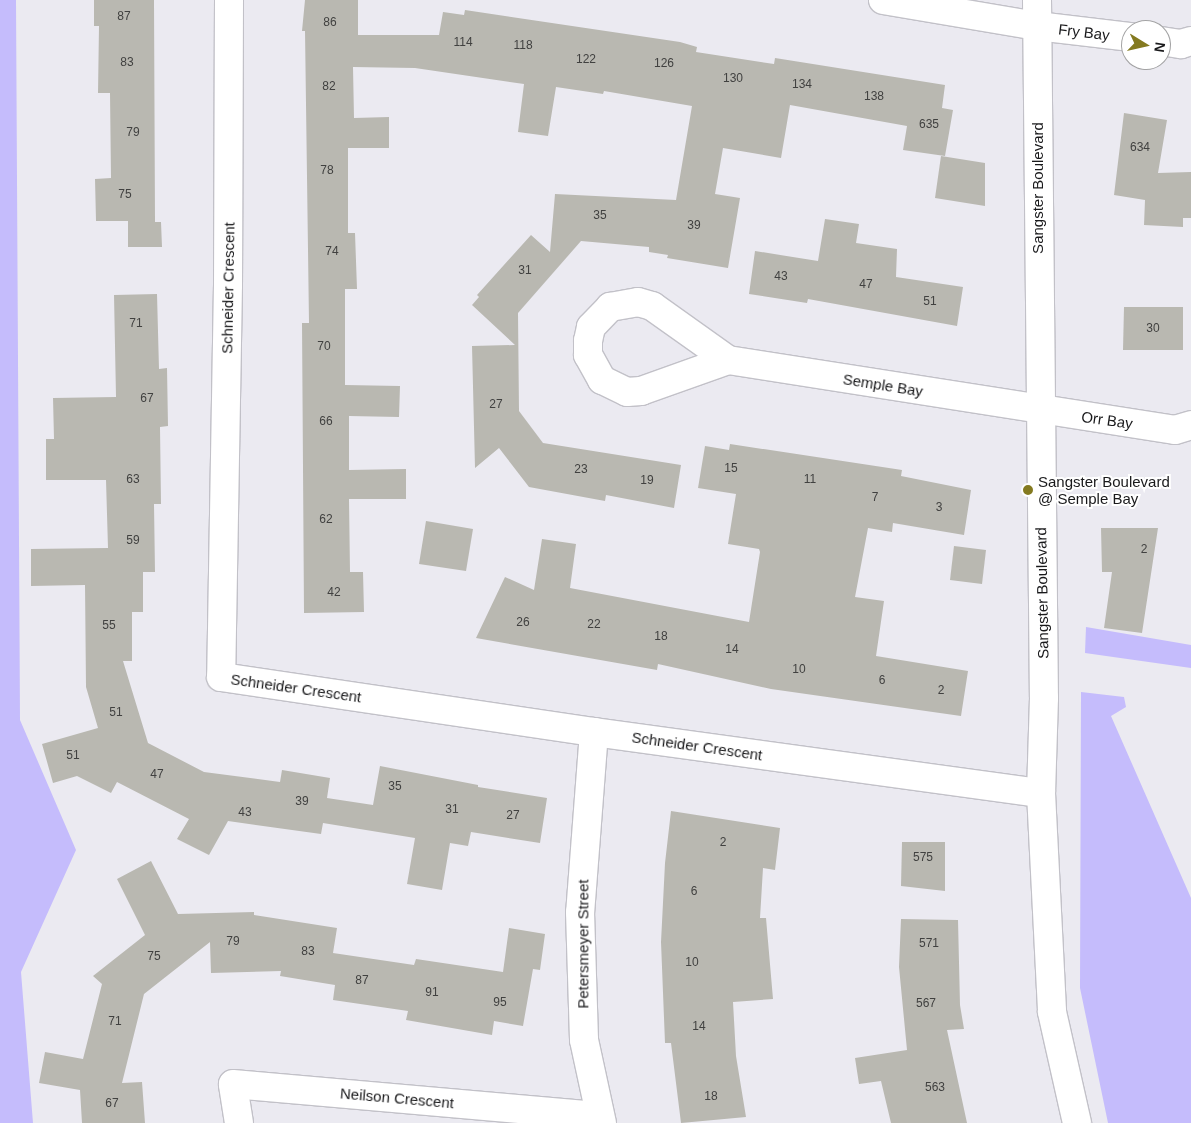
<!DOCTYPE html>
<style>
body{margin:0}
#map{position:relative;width:1191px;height:1123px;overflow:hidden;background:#ebeaf1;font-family:Helvetica,sans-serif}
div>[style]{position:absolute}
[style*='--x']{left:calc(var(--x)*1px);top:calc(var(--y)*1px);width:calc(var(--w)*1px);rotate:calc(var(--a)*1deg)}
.green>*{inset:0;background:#c5bcfc}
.building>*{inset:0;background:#b9b8b1}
.roads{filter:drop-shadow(1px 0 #c2c1c8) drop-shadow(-1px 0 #c2c1c8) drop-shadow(0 1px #c2c1c8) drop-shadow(0 -1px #c2c1c8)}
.street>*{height:28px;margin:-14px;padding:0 14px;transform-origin:14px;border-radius:14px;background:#fff}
.secondary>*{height:28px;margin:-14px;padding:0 14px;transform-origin:14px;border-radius:14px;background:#fff}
.dots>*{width:14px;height:14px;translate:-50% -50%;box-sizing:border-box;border:2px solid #fff;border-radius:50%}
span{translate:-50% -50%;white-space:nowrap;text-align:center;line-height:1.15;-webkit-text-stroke:4px #fff;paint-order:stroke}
.number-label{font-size:12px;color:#414140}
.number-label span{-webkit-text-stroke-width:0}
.street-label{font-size:15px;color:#19191b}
.poi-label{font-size:15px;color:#19191b}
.left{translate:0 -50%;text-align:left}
.north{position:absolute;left:1121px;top:20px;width:50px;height:50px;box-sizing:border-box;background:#fff;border:1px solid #a3a3a4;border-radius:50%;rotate:99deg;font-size:14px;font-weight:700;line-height:20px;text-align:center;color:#19191b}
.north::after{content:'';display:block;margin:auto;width:18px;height:22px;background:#847a20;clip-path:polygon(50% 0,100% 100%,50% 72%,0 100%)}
</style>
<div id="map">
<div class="green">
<i style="clip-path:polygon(0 0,16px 0,20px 720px,76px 850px,21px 972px,33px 1123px,0 1123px)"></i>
<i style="clip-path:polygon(1086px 627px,1191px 645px,1191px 668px,1085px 653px)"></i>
<i style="clip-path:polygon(1081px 692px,1124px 697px,1126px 707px,1111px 716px,1191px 898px,1191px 1123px,1108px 1123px,1080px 988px)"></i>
</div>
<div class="building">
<i style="clip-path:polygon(94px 0,154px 0,155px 222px,161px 222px,162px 247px,128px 247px,128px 221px,96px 221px,95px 179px,111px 178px,110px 93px,98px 93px,99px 26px,94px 26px)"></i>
<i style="clip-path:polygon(305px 0,358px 0,358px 35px,439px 35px,443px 12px,464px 15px,465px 10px,680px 42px,697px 47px,696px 52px,774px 64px,775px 58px,945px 85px,942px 108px,953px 110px,945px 156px,903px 150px,907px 126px,790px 105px,781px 158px,723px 148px,715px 194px,740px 198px,728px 268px,667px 258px,668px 255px,649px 252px,649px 247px,581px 241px,518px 313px,519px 411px,543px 443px,681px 465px,674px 508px,606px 495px,605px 501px,529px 487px,499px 448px,475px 468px,472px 346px,515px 345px,472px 305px,479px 297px,477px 295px,531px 235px,550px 252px,555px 194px,676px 200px,692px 106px,604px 91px,603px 94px,556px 87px,548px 136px,518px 132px,524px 84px,415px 68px,353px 67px,354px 118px,389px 117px,389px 148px,348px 148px,348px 233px,355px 233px,357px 289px,345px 289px,345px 385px,400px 386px,399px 417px,349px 416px,349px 470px,406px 469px,406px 499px,349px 499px,350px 572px,363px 572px,364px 612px,304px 613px,302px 323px,309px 323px,305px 31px,302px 31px)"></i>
<i style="clip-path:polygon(1124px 113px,1167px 120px,1158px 173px,1191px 172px,1191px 218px,1183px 218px,1183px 227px,1144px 225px,1145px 200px,1114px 195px)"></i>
<i style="clip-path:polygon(941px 156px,985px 163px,985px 206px,935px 198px)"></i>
<i style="clip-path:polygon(825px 219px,859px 224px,856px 243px,897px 249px,896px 277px,963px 287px,957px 326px,808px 299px,807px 303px,749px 294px,755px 251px,818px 261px)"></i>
<i style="clip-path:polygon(157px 294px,159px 369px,167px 368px,168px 426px,160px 427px,161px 504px,154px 504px,155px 572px,143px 572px,143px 612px,132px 612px,132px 661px,123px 661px,148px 743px,204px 772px,280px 782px,282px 770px,330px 778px,327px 798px,373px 805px,380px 766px,478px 785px,478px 787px,547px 798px,540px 843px,471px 832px,468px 846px,450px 843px,442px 890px,407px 884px,415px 838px,323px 823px,321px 834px,228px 821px,209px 855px,177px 839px,189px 819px,117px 782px,111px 793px,77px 776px,53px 783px,42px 744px,98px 728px,86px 687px,85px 585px,31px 586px,31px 549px,108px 548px,106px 480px,46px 480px,46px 439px,54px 439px,53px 398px,116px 397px,114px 295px)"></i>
<i style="clip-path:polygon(1124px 307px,1183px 307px,1183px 350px,1123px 350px)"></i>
<i style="clip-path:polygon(730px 444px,902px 470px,901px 476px,971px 490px,964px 535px,893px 523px,892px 532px,868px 528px,855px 597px,884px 601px,876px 656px,968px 671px,961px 716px,771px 689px,658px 664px,657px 670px,476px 638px,505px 577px,534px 590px,542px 539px,576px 544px,570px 588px,749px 622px,760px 552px,759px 549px,728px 544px,736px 494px,698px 488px,705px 446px,729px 450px)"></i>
<i style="clip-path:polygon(426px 521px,473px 529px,466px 571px,419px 564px)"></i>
<i style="clip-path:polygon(1101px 528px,1158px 528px,1142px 633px,1104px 628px,1112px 572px,1102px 572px)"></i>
<i style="clip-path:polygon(954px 546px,986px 550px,982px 584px,950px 580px)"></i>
<i style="clip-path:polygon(671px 811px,780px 828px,775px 870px,763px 868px,760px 918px,766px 918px,773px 999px,733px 1002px,736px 1056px,746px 1117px,681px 1123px,671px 1043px,665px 1043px,661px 942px,665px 863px)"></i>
<i style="clip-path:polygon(902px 842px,945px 842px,945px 891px,901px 886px)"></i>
<i style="clip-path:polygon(151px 861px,178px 914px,254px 912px,254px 915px,337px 928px,333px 953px,414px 965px,416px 959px,503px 972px,509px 928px,545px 934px,540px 970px,533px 969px,523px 1026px,494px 1021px,492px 1035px,406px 1020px,408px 1011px,333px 1000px,335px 985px,280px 976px,281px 971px,211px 973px,210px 942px,144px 994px,122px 1083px,142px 1082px,145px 1123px,82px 1123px,80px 1090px,39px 1083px,45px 1052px,83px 1059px,102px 984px,93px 976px,145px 935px,117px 879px)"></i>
<i style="clip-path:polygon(901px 919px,958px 920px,960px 1005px,964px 1029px,947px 1030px,967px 1123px,891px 1123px,881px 1081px,859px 1084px,855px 1058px,907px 1050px,899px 967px)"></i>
</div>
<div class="roads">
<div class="street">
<i style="--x:229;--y:0;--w:285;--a:90.2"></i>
<i style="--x:228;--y:285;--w:392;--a:91"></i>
<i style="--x:221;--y:677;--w:377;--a:8.4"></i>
<i style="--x:594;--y:732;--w:451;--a:7.8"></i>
<i style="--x:883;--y:0;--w:156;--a:9.6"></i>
<i style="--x:1037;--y:26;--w:95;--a:6.7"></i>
<i style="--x:1161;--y:41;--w:20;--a:9"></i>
<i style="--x:1181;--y:44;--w:10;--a:-17"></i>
<i style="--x:728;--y:360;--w:92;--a:160.4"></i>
<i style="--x:641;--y:391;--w:14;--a:176"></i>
<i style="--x:627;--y:392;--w:28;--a:-154"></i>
<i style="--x:602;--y:380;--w:29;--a:-119"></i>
<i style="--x:588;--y:355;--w:14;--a:-90"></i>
<i style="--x:588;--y:341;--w:14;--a:-78"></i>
<i style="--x:591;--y:327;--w:28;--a:-46"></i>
<i style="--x:610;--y:307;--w:28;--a:-10"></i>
<i style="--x:638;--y:302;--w:15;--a:16"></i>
<i style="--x:652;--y:306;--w:93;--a:35.4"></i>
<i style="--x:728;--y:360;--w:452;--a:8.9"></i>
<i style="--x:1175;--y:430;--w:17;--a:-17"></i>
<i style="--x:594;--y:732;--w:181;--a:94.4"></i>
<i style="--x:580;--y:912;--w:128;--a:88.2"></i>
<i style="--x:584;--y:1040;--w:85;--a:77.8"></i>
<i style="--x:239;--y:1123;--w:39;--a:-99"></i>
<i style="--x:233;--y:1084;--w:368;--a:5"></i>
</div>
<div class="secondary">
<i style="--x:1037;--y:0;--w:698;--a:89.43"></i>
<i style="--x:1044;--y:698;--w:95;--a:91.8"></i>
<i style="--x:1041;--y:793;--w:219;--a:87.1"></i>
<i style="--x:1052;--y:1012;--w:114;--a:77.3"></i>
</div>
</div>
<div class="dots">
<i style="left:1028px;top:490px;background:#847a20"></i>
</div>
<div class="number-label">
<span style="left:124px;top:17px">87</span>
<span style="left:330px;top:23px">86</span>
<span style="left:463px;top:43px">114</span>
<span style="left:523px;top:46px">118</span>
<span style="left:586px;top:60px">122</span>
<span style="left:127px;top:63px">83</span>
<span style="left:664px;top:64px">126</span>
<span style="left:733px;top:79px">130</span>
<span style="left:802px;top:85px">134</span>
<span style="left:329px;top:87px">82</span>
<span style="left:874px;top:97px">138</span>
<span style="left:929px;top:125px">635</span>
<span style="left:133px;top:133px">79</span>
<span style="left:1140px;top:148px">634</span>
<span style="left:327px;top:171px">78</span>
<span style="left:125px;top:195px">75</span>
<span style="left:600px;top:216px">35</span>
<span style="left:694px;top:226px">39</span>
<span style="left:332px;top:252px">74</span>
<span style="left:525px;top:271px">31</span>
<span style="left:781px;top:277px">43</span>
<span style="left:866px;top:285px">47</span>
<span style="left:930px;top:302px">51</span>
<span style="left:136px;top:324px">71</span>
<span style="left:1153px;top:329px">30</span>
<span style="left:324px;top:347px">70</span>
<span style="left:147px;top:399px">67</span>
<span style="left:496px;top:405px">27</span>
<span style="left:326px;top:422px">66</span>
<span style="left:731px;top:469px">15</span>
<span style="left:581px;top:470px">23</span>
<span style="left:133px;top:480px">63</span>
<span style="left:810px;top:480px">11</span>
<span style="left:647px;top:481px">19</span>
<span style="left:875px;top:498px">7</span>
<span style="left:939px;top:508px">3</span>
<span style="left:326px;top:520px">62</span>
<span style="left:133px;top:541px">59</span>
<span style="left:1144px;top:550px">2</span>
<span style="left:334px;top:593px">42</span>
<span style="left:523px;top:623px">26</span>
<span style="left:594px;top:625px">22</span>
<span style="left:109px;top:626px">55</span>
<span style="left:661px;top:637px">18</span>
<span style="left:732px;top:650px">14</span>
<span style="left:799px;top:670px">10</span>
<span style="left:882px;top:681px">6</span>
<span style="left:941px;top:691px">2</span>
<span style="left:116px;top:713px">51</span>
<span style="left:73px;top:756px">51</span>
<span style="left:157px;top:775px">47</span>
<span style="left:395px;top:787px">35</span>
<span style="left:302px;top:802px">39</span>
<span style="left:452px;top:810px">31</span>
<span style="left:245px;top:813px">43</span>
<span style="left:513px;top:816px">27</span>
<span style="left:723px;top:843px">2</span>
<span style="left:923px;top:858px">575</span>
<span style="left:694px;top:892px">6</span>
<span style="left:233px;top:942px">79</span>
<span style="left:929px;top:944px">571</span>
<span style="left:308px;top:952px">83</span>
<span style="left:154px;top:957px">75</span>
<span style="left:692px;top:963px">10</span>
<span style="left:362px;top:981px">87</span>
<span style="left:432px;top:993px">91</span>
<span style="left:500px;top:1003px">95</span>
<span style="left:926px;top:1004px">567</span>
<span style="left:115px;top:1022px">71</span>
<span style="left:699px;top:1027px">14</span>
<span style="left:935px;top:1088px">563</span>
<span style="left:711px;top:1097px">18</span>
<span style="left:112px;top:1104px">67</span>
</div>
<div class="street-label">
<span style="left:1084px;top:32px;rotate:7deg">Fry Bay</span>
<span style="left:1038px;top:188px;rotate:-90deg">Sangster Boulevard</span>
<span style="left:228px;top:288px;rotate:-89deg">Schneider Crescent</span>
<span style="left:883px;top:385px;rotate:9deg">Semple Bay</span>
<span style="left:1107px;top:420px;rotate:8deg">Orr Bay</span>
<span style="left:1042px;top:593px;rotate:-91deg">Sangster Boulevard</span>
<span style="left:296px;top:688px;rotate:8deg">Schneider Crescent</span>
<span style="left:697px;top:746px;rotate:8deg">Schneider Crescent</span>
<span style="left:583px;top:944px;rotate:-90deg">Petersmeyer Street</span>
<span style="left:397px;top:1098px;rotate:5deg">Neilson Crescent</span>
</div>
<div class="poi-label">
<span class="left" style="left:1038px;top:490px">Sangster Boulevard<br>@ Semple Bay</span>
</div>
<div class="north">N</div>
</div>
